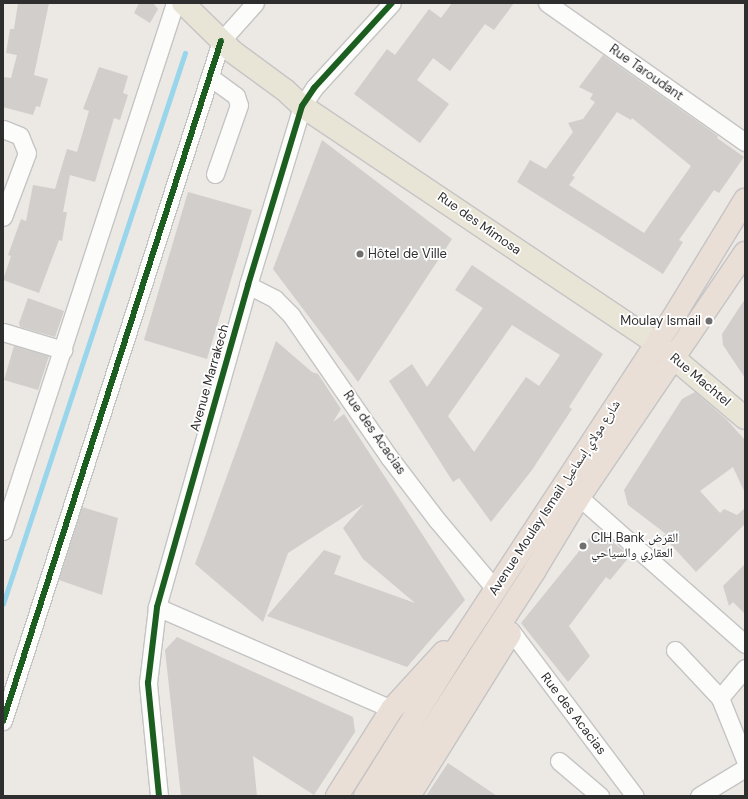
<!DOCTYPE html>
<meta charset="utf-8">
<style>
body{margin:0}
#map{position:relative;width:748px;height:799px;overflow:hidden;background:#ece8e4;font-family:"DM Sans","Noto Naskh Arabic",sans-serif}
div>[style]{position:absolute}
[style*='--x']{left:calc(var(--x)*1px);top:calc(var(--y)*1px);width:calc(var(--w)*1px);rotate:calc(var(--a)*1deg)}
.stream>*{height:4.5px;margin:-2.25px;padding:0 2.25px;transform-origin:2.25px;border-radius:2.25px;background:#99d6ec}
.building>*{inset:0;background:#d1cecb}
.roads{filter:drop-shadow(1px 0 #c5c4c5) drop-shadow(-1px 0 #c5c4c5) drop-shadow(0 1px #c5c4c5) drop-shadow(0 -1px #c5c4c5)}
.minor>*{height:17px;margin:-8.5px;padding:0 8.5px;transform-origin:8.5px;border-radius:8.5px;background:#fcfcfb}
.major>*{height:22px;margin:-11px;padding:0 11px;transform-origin:11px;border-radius:11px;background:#e8e4d6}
.highway>*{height:22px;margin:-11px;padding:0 11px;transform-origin:11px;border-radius:11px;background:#eadfd6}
.cycleway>*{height:6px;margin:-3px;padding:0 3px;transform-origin:3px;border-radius:3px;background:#1b5e20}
.dots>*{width:11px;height:11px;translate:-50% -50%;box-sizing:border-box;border:2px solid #fff;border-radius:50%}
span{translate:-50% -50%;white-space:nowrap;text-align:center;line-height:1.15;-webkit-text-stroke:3.5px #fff;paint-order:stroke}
.street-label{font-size:13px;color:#2e2e2e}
.poi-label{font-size:13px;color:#2e2e2e}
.left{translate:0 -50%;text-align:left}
.right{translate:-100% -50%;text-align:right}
.frame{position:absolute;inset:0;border:4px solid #2e2e2e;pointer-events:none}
</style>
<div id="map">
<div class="stream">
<i style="--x:3;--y:604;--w:580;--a:-71.72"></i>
</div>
<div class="building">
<i style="clip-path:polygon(18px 3px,49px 3px,34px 75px,48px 79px,40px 107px,36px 106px,33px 115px,3px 107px,3px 77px,11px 78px,17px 55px,6px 53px,10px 29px,14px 29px)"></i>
<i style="clip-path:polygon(139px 3px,153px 3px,158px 9px,150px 23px,134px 13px)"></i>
<i style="clip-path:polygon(452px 3px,514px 3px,494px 30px,485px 24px,450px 71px,433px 58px,417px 80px,449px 104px,420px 143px,354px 94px,387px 49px,395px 55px,429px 9px,441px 18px)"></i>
<i style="clip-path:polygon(evenodd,603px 55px,718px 136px,717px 138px,744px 157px,719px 193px,714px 190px,679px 240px,683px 242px,663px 274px,517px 182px,530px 160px,546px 169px,573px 132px,568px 123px,583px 119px,595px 102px,590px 99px,593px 94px,579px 87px,603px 55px,617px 112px,631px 120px,632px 118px,691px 166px,644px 233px,569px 185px,575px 177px,572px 176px,617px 112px)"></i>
<i style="clip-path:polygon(99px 67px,128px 76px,123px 93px,128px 95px,120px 120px,114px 118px,95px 182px,70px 175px,63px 212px,67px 212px,62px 241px,59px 240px,39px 293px,3px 280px,11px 256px,8px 255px,21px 219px,26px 221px,33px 185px,55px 189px,67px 149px,77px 152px,89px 111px,83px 109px)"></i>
<i style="clip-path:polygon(322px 140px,452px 239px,358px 382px,273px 269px)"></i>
<i style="clip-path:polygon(188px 192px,252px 210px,207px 359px,144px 340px)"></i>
<i style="clip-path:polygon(evenodd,472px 265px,603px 354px,569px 407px,572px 409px,532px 470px,491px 522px,459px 478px,453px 482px,389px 381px,412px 364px,427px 387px,483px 308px,455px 290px,472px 265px,512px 325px,560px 355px,539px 386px,526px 377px,474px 452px,448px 416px,512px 325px)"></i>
<i style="clip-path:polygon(28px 298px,64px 311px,55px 337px,20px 327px,19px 323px)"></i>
<i style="clip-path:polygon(745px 299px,745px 378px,723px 345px,722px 334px)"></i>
<i style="clip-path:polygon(276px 341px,312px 372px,318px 374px,341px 409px,333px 422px,344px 414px,465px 600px,407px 667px,267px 616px,324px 550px,341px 556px,334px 574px,415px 603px,363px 559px,343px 528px,364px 504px,288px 553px,263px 622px,195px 564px)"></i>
<i style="clip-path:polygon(14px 346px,49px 356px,38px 390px,4px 380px)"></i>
<i style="clip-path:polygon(695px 392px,727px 420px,745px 440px,745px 493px,733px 467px,700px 491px,720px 513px,724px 509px,737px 515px,745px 508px,745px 524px,696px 572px,663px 536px,666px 534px,628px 505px,624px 490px,682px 399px)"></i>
<i style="clip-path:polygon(82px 507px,118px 518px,102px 595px,59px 580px)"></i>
<i style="clip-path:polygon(597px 529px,630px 556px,610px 580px,606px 577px,569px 626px,590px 656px,568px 682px,521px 623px)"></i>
<i style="clip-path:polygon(745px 564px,745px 614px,733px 602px,729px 606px,723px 586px)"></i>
<i style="clip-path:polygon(177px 637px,353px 717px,355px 732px,314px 795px,253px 756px,257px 796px,181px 796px,165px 650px)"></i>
<i style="clip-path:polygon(448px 763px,497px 796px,426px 796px)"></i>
</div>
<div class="roads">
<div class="minor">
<i style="--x:547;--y:3;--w:242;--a:35.1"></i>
<i style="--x:210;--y:77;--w:32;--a:36"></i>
<i style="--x:236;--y:96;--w:9;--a:72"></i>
<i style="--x:239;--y:105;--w:73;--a:109.2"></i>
<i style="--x:3;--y:129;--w:18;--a:22"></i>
<i style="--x:20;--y:136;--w:18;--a:68"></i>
<i style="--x:27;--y:153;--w:68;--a:110.6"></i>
<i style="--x:248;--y:285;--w:30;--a:27"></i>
<i style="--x:275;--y:299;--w:23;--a:45"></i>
<i style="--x:291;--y:315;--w:173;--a:55.4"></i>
<i style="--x:389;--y:457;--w:79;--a:52.7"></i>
<i style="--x:437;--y:520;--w:92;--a:49.9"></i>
<i style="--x:3;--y:332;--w:63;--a:16.7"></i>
<i style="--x:579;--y:497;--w:222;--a:41.5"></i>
<i style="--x:3;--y:531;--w:555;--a:-71.96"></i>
<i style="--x:157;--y:607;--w:256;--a:23.5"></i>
<i style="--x:511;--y:631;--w:206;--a:53.1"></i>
<i style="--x:675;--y:650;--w:66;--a:46.8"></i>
<i style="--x:745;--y:668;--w:39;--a:130"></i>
<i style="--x:720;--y:698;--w:67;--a:68"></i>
<i style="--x:3;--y:721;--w:714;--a:-72.22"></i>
<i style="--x:221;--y:41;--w:51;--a:-48.2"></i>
<i style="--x:559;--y:761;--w:54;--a:40.5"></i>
<i style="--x:159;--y:796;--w:114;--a:-95.6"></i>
<i style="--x:148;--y:683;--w:77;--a:-83.2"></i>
<i style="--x:157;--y:607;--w:335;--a:-74.2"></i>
<i style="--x:248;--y:285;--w:187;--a:-73.2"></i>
<i style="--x:302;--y:106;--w:22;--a:-56"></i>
<i style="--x:314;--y:88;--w:115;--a:-47.5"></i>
<i style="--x:699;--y:796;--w:54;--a:-31.3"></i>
</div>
<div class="major">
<i style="--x:183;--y:3;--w:70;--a:44.4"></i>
<i style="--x:233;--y:52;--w:64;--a:36.2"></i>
<i style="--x:285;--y:90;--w:23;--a:43"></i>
<i style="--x:302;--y:106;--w:426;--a:33.8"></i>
<i style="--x:656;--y:343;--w:116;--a:40.1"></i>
</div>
<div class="highway">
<i style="--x:337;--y:796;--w:103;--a:-57.7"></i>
<i style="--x:392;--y:709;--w:77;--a:-47.6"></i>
<i style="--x:365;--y:796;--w:172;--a:-58.1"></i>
<i style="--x:456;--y:650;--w:393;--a:-56.8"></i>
<i style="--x:671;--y:321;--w:142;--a:-58.6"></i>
<i style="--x:389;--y:796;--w:269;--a:-57.1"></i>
<i style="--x:535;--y:570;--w:85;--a:-58.9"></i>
<i style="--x:579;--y:497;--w:295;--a:-55.8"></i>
<i style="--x:409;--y:796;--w:191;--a:-58.1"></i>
</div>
</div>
<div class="cycleway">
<i style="--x:3;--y:721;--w:714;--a:-72.22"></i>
<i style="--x:159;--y:796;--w:114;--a:-95.6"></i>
<i style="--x:148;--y:683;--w:77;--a:-83.2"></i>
<i style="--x:157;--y:607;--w:335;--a:-74.2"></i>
<i style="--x:248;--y:285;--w:187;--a:-73.2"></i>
<i style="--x:302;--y:106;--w:22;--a:-56"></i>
<i style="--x:314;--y:88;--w:115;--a:-47.5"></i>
</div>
<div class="dots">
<i style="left:360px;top:254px;background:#706f6e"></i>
<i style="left:709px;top:321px;background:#706f6e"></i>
<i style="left:583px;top:546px;background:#706f6e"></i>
</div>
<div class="street-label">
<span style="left:646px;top:73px;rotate:35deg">Rue Taroudant</span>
<span style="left:479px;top:224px;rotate:35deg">Rue des Mimosa</span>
<span style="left:210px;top:378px;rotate:-74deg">Avenue Marrakech</span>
<span style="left:700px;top:380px;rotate:40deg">Rue Machtel</span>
<span style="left:374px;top:433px;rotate:55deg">Rue des Acacias</span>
<span style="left:555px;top:498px;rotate:-57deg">Avenue Moulay Ismail شارع مولاي إسماعيل</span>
<span style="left:573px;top:714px;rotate:53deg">Rue des Acacias</span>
</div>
<div class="poi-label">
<span class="left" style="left:368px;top:254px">Hôtel de Ville</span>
<span class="right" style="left:701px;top:321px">Moulay Ismail</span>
<span class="left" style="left:591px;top:546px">CIH Bank القرض<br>العقاري والسياحي</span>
</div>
<div class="frame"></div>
</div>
